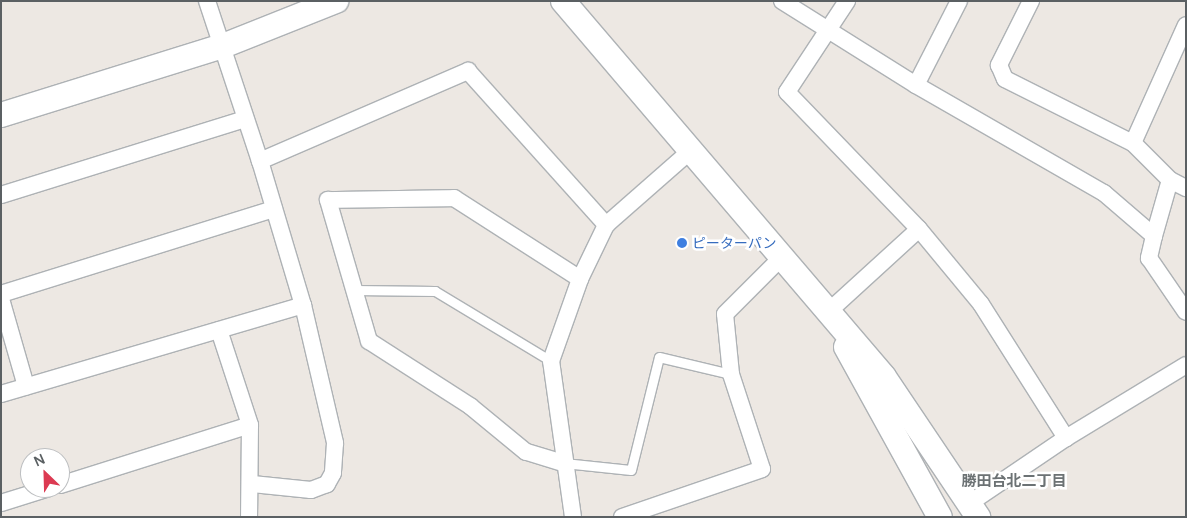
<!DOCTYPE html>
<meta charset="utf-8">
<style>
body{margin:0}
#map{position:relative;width:1187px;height:518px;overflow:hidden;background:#ede8e3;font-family:Manrope,"Noto Sans JP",sans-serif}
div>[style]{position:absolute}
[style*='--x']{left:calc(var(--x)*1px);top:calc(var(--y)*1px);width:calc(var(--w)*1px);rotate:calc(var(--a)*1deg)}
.roads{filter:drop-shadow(1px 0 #aeb2b5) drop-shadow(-1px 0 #aeb2b5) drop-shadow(0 1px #aeb2b5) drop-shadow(0 -1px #aeb2b5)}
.lane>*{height:9px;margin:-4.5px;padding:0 4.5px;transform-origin:4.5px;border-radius:4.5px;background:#fff}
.street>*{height:16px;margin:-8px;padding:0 8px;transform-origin:8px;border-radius:8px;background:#fff}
.secondary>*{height:24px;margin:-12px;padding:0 12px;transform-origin:12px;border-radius:12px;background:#fff}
.dots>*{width:14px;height:14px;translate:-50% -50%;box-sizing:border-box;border:2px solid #fff;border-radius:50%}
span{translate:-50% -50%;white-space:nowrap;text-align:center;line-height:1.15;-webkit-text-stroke:5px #fff;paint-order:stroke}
.shop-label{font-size:14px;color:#366cbe}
.left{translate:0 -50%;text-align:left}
.neighbourhood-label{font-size:15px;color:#6c7274;font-weight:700}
.frame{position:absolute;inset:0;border:2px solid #5b6063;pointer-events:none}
.north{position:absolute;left:20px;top:448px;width:50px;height:50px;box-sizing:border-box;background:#fff;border:1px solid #bdbfc1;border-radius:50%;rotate:336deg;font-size:14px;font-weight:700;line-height:20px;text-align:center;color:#5b6063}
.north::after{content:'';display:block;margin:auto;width:18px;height:22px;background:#dc3a52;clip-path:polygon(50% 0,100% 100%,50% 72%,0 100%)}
</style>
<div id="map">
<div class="roads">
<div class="lane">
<i style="--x:354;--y:290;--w:81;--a:0.7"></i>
<i style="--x:435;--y:291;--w:135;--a:31.1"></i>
<i style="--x:564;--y:463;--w:67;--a:6"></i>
<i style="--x:631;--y:470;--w:116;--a:-76.1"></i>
<i style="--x:659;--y:357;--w:74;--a:13.3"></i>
</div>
<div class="street">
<i style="--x:207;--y:1;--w:169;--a:71.7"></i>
<i style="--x:260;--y:161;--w:150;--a:73.4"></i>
<i style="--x:303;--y:305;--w:142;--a:76.9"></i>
<i style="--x:335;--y:443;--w:30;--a:94"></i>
<i style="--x:333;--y:473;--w:13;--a:119"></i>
<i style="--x:327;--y:484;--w:17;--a:159"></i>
<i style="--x:311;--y:490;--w:59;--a:-174.2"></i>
<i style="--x:782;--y:1;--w:158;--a:32.1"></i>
<i style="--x:916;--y:85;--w:217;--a:29.9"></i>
<i style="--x:1104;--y:193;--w:66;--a:40.7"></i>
<i style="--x:1154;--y:236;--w:23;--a:103"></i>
<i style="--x:1149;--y:258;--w:65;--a:55.6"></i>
<i style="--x:847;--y:1;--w:109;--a:123.4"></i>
<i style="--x:787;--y:92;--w:190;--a:46.1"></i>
<i style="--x:919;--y:229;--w:97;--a:50.4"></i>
<i style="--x:981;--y:304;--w:159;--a:57.6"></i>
<i style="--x:1031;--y:1;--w:72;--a:116.6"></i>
<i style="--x:999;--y:65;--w:15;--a:67"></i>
<i style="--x:1005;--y:79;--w:143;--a:26.6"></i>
<i style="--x:1133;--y:143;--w:52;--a:45"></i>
<i style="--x:1170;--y:180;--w:18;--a:27"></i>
<i style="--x:916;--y:85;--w:94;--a:-62.9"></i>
<i style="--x:1133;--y:143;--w:129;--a:-65.8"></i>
<i style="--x:260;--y:161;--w:227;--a:-23.4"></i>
<i style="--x:468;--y:71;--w:207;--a:48.1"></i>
<i style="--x:1;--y:195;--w:256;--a:-17.3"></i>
<i style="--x:1154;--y:236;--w:58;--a:-74.1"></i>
<i style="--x:1;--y:294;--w:286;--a:-17.3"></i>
<i style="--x:1;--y:299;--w:91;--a:74"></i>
<i style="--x:828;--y:312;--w:123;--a:-42.4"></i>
<i style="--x:219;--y:330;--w:100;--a:71.9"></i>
<i style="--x:250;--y:425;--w:92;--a:90.6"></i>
<i style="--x:1;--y:394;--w:315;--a:-16.4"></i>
<i style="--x:563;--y:463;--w:39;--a:-163"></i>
<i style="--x:526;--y:452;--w:72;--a:-140.6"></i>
<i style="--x:470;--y:406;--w:120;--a:-147.2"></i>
<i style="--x:369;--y:341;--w:147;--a:-106.2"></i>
<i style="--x:328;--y:200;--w:126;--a:-0.9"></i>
<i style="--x:454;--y:198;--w:150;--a:32.7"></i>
<i style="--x:60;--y:485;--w:199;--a:-17.5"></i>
<i style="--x:1;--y:503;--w:50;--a:-17.4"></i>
<i style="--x:970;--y:503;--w:116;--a:-34.1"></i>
<i style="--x:1066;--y:438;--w:140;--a:-31.3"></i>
<i style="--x:573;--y:517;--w:158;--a:-98"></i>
<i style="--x:551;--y:361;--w:87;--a:-70.5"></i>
<i style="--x:580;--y:279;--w:60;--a:-64.3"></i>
<i style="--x:606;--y:225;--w:111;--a:-41.3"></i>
<i style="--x:622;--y:517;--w:148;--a:-18.9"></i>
<i style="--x:762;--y:469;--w:100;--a:-108.1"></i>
<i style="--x:731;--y:374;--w:60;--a:-95.7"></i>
<i style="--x:725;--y:314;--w:79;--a:-45"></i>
</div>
<div class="secondary">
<i style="--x:563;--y:1;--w:494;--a:49.5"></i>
<i style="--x:884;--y:377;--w:169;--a:56.1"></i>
<i style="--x:1;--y:115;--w:232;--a:-17.3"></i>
<i style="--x:223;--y:46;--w:122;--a:-21.7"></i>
<i style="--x:846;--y:347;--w:194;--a:61.1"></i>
</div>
</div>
<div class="dots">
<i style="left:682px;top:243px;background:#3f7fe0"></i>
</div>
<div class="shop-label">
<span class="left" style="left:692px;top:243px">ピーターパン</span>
</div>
<div class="neighbourhood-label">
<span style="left:1014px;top:481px">勝田台北二丁目</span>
</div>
<div class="frame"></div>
<div class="north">N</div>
</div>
